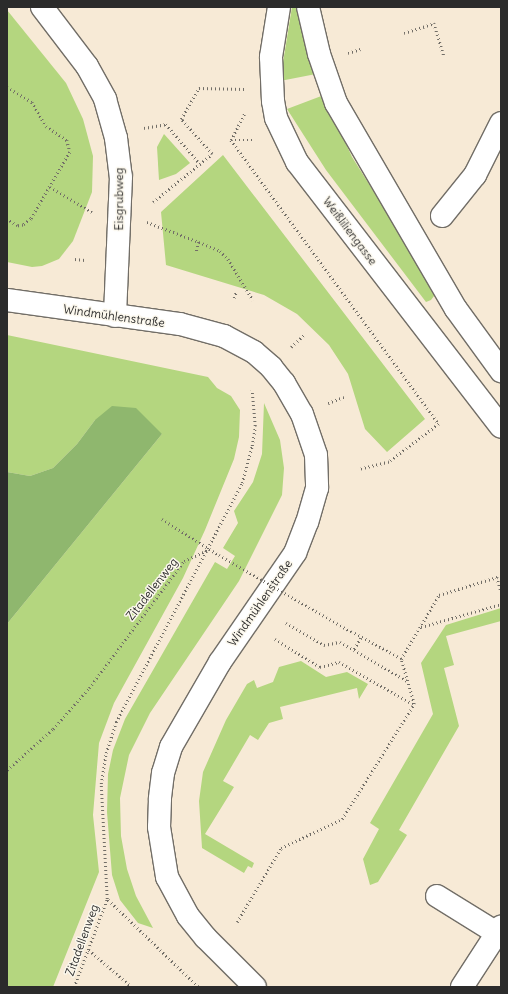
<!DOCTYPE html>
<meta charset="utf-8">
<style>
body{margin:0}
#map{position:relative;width:508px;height:994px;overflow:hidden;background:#f7ead6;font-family:Delius,sans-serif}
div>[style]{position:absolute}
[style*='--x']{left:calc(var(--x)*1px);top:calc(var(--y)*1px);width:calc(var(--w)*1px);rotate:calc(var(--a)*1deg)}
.green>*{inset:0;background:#b4d67f}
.forest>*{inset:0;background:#8fb76e}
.path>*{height:2.5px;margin-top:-1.25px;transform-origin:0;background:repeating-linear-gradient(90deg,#726e67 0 1px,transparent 0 4px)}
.roads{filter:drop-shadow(1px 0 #726e67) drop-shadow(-1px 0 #726e67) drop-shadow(0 1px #726e67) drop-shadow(0 -1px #726e67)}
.minor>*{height:22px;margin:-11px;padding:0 11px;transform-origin:11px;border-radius:11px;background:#fff}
.path-bridge>*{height:2.5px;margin-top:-1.25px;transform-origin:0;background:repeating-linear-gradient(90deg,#726e67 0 1px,transparent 0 4px)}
span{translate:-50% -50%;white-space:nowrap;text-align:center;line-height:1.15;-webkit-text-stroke:3px #fbf7ec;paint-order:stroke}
.street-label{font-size:12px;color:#2b2b2b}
.frame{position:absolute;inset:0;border:8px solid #2b2b2b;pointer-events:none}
</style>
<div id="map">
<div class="green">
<i style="clip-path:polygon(292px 7px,302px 7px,316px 74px,280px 81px)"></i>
<i style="clip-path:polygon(7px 10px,66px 83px,83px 119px,93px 156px,92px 192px,73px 241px,59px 259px,42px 266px,32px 267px,7px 262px)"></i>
<i style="clip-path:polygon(324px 95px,352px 157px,437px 292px,431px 300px,426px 302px,326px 170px,287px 109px)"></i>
<i style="clip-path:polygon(164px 134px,190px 163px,176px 174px,159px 180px,157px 147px)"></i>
<i style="clip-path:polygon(223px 155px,425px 419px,387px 452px,365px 429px,348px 374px,329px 345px,297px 314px,264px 295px,166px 265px,161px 212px)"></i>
<i style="clip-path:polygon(7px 335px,208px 377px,217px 388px,231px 396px,240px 410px,239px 437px,234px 459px,205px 530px,183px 578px,114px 703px,99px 743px,93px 815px,99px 872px,53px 987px,7px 987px,7px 624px,162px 434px,95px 420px,77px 444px,53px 468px,30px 476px,7px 472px)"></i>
<i style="clip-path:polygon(264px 403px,280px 440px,284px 468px,282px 495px,239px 581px,150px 713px,129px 755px,120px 798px,121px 836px,127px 869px,136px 896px,153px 928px,138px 923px,120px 900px,112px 875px,107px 812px,108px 774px,113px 750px,125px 719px,215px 562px,227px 569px,235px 556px,223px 548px,238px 523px,234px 511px,253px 482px,262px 454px)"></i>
<i style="clip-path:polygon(501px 608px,501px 621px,446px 636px,454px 665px,444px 668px,459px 726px,399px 830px,407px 835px,378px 882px,370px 885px,363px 859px,379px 829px,370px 823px,433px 714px,421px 663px,446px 625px)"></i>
<i style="clip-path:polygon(301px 661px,326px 677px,347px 672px,368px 684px,359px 699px,357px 688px,280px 707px,283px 719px,269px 723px,258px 740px,250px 735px,223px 781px,234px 787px,205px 834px,254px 863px,252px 868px,248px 866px,244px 873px,202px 848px,199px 801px,203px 772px,226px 720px,247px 684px,254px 680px,257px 688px,273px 682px,279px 667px)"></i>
</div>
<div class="forest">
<i style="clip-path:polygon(112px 406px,136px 408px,162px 434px,7px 624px,7px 472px,30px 476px,53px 468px,77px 444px,95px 420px)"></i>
</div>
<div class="path">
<i style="--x:404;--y:33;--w:32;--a:-18"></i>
<i style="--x:434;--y:23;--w:34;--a:73"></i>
<i style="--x:348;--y:53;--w:13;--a:-18"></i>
<i style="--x:7;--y:87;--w:29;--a:31"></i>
<i style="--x:32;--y:102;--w:28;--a:60"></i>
<i style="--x:46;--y:126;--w:25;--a:34"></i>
<i style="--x:67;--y:140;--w:12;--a:76"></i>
<i style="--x:70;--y:152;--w:78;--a:120.2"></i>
<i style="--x:31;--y:219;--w:10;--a:143"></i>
<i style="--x:23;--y:225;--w:6;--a:171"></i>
<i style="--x:17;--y:226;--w:12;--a:-145"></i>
<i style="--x:144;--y:128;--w:22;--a:-10"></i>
<i style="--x:166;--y:124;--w:52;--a:49.6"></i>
<i style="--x:231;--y:140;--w:352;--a:53.8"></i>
<i style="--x:439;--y:424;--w:63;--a:142.8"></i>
<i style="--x:389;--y:462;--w:29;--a:166"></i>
<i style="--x:231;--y:140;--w:23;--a:0"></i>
<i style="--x:231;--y:140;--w:30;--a:-63"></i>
<i style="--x:50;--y:187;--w:49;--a:30.8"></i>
<i style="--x:153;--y:202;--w:76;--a:-39.1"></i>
<i style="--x:212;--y:154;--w:47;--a:-131.5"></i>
<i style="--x:181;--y:119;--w:36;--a:-60"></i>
<i style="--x:199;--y:88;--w:46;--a:1.2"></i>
<i style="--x:147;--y:222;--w:56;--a:21"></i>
<i style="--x:199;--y:242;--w:11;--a:105"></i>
<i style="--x:199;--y:242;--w:23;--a:23"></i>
<i style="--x:220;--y:251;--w:11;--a:45"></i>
<i style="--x:228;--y:259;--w:48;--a:58.6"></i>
<i style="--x:75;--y:259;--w:10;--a:6"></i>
<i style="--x:234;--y:298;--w:6;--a:-72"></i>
<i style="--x:291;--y:347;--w:18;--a:-43"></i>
<i style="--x:328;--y:403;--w:17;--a:-21"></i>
<i style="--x:162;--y:519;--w:67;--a:32.3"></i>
<i style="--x:286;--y:623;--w:44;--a:30.1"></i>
<i style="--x:324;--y:645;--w:16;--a:-11"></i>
<i style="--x:340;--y:642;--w:16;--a:30"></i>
<i style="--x:421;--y:627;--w:83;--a:-16"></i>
<i style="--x:361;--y:638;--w:14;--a:120"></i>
<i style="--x:354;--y:650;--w:61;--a:30.3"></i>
<i style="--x:275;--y:639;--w:53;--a:31.9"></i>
<i style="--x:320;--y:667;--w:20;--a:-15"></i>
<i style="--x:339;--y:662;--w:85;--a:29.6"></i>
<i style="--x:401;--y:659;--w:74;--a:-59.3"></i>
<i style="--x:439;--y:595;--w:61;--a:-17.2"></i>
<i style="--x:497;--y:577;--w:15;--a:74"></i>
<i style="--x:7;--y:770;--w:62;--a:-41.7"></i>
<i style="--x:53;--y:729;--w:55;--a:-48.7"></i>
<i style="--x:89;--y:688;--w:159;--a:-53.2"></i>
<i style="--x:184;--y:561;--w:26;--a:-25"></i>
<i style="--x:237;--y:922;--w:86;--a:-59.3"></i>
<i style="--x:281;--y:848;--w:68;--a:-25.4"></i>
<i style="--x:342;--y:819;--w:136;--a:-57.9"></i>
<i style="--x:414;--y:704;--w:47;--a:-106.1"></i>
<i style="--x:401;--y:659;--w:56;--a:-151.1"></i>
<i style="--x:89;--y:950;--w:57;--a:40.7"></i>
<i style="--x:74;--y:987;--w:94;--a:-69.4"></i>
<i style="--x:198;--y:987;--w:127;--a:-136"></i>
<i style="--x:107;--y:899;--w:115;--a:-93"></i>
<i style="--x:101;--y:784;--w:31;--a:-81"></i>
<i style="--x:106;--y:753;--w:33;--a:-72"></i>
<i style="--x:116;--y:722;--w:270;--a:-62.2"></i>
<i style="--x:242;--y:483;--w:38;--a:-75"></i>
<i style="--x:252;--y:446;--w:20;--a:-81"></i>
<i style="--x:255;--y:426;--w:36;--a:-95"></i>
</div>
<div class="roads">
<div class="minor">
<i style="--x:42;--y:7;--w:74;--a:52.7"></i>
<i style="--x:87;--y:66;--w:38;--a:61"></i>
<i style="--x:105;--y:99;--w:41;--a:74.2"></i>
<i style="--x:116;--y:138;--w:39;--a:83"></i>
<i style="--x:121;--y:177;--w:139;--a:92.5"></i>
<i style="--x:279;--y:7;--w:51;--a:99.1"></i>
<i style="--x:271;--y:57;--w:44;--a:87.4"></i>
<i style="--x:273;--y:101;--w:17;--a:80"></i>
<i style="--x:276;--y:118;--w:49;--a:64.5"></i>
<i style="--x:297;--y:162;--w:334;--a:52.4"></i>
<i style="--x:308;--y:7;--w:48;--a:76.8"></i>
<i style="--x:319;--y:54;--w:52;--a:70.9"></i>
<i style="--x:336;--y:103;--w:238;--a:59.8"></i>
<i style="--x:456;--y:309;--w:77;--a:54"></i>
<i style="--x:442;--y:216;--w:53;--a:-51.2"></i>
<i style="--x:475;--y:175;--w:58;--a:-63.4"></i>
<i style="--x:7;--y:300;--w:175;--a:7.9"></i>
<i style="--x:180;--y:324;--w:46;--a:15.3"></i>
<i style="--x:224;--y:336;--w:34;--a:28"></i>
<i style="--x:254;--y:352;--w:23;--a:41"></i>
<i style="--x:271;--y:367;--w:21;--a:51"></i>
<i style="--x:284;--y:383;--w:36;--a:60"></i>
<i style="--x:302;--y:414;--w:43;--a:71.1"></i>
<i style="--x:316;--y:455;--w:33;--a:88"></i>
<i style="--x:317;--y:488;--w:35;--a:106"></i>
<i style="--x:307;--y:522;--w:33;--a:111"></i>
<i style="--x:295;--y:553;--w:132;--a:124.5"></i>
<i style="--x:220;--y:662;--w:98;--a:120"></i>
<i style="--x:171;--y:747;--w:27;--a:107"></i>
<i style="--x:163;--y:773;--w:26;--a:97"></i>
<i style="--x:160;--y:799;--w:28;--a:92"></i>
<i style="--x:159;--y:827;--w:51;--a:80.9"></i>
<i style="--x:167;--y:877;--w:44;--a:61.7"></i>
<i style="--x:188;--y:916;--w:28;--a:51"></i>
<i style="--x:206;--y:938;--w:69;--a:45"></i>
<i style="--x:437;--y:896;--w:70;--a:31.7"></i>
<i style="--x:462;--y:987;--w:72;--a:-57"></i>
</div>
</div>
<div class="path-bridge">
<i style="--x:219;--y:555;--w:154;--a:30.1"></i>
</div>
<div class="street-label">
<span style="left:119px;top:199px;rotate:-90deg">Eisgrubweg</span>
<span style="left:350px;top:231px;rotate:53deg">Weißliliengasse</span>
<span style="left:114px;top:316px;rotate:8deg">Windmühlenstraße</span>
<span style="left:152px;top:589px;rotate:-52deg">Zitadellenweg</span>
<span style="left:260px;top:603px;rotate:-55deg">Windmühlenstraße</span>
<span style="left:82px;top:940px;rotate:-70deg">Zitadellenweg</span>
</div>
<div class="frame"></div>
</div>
